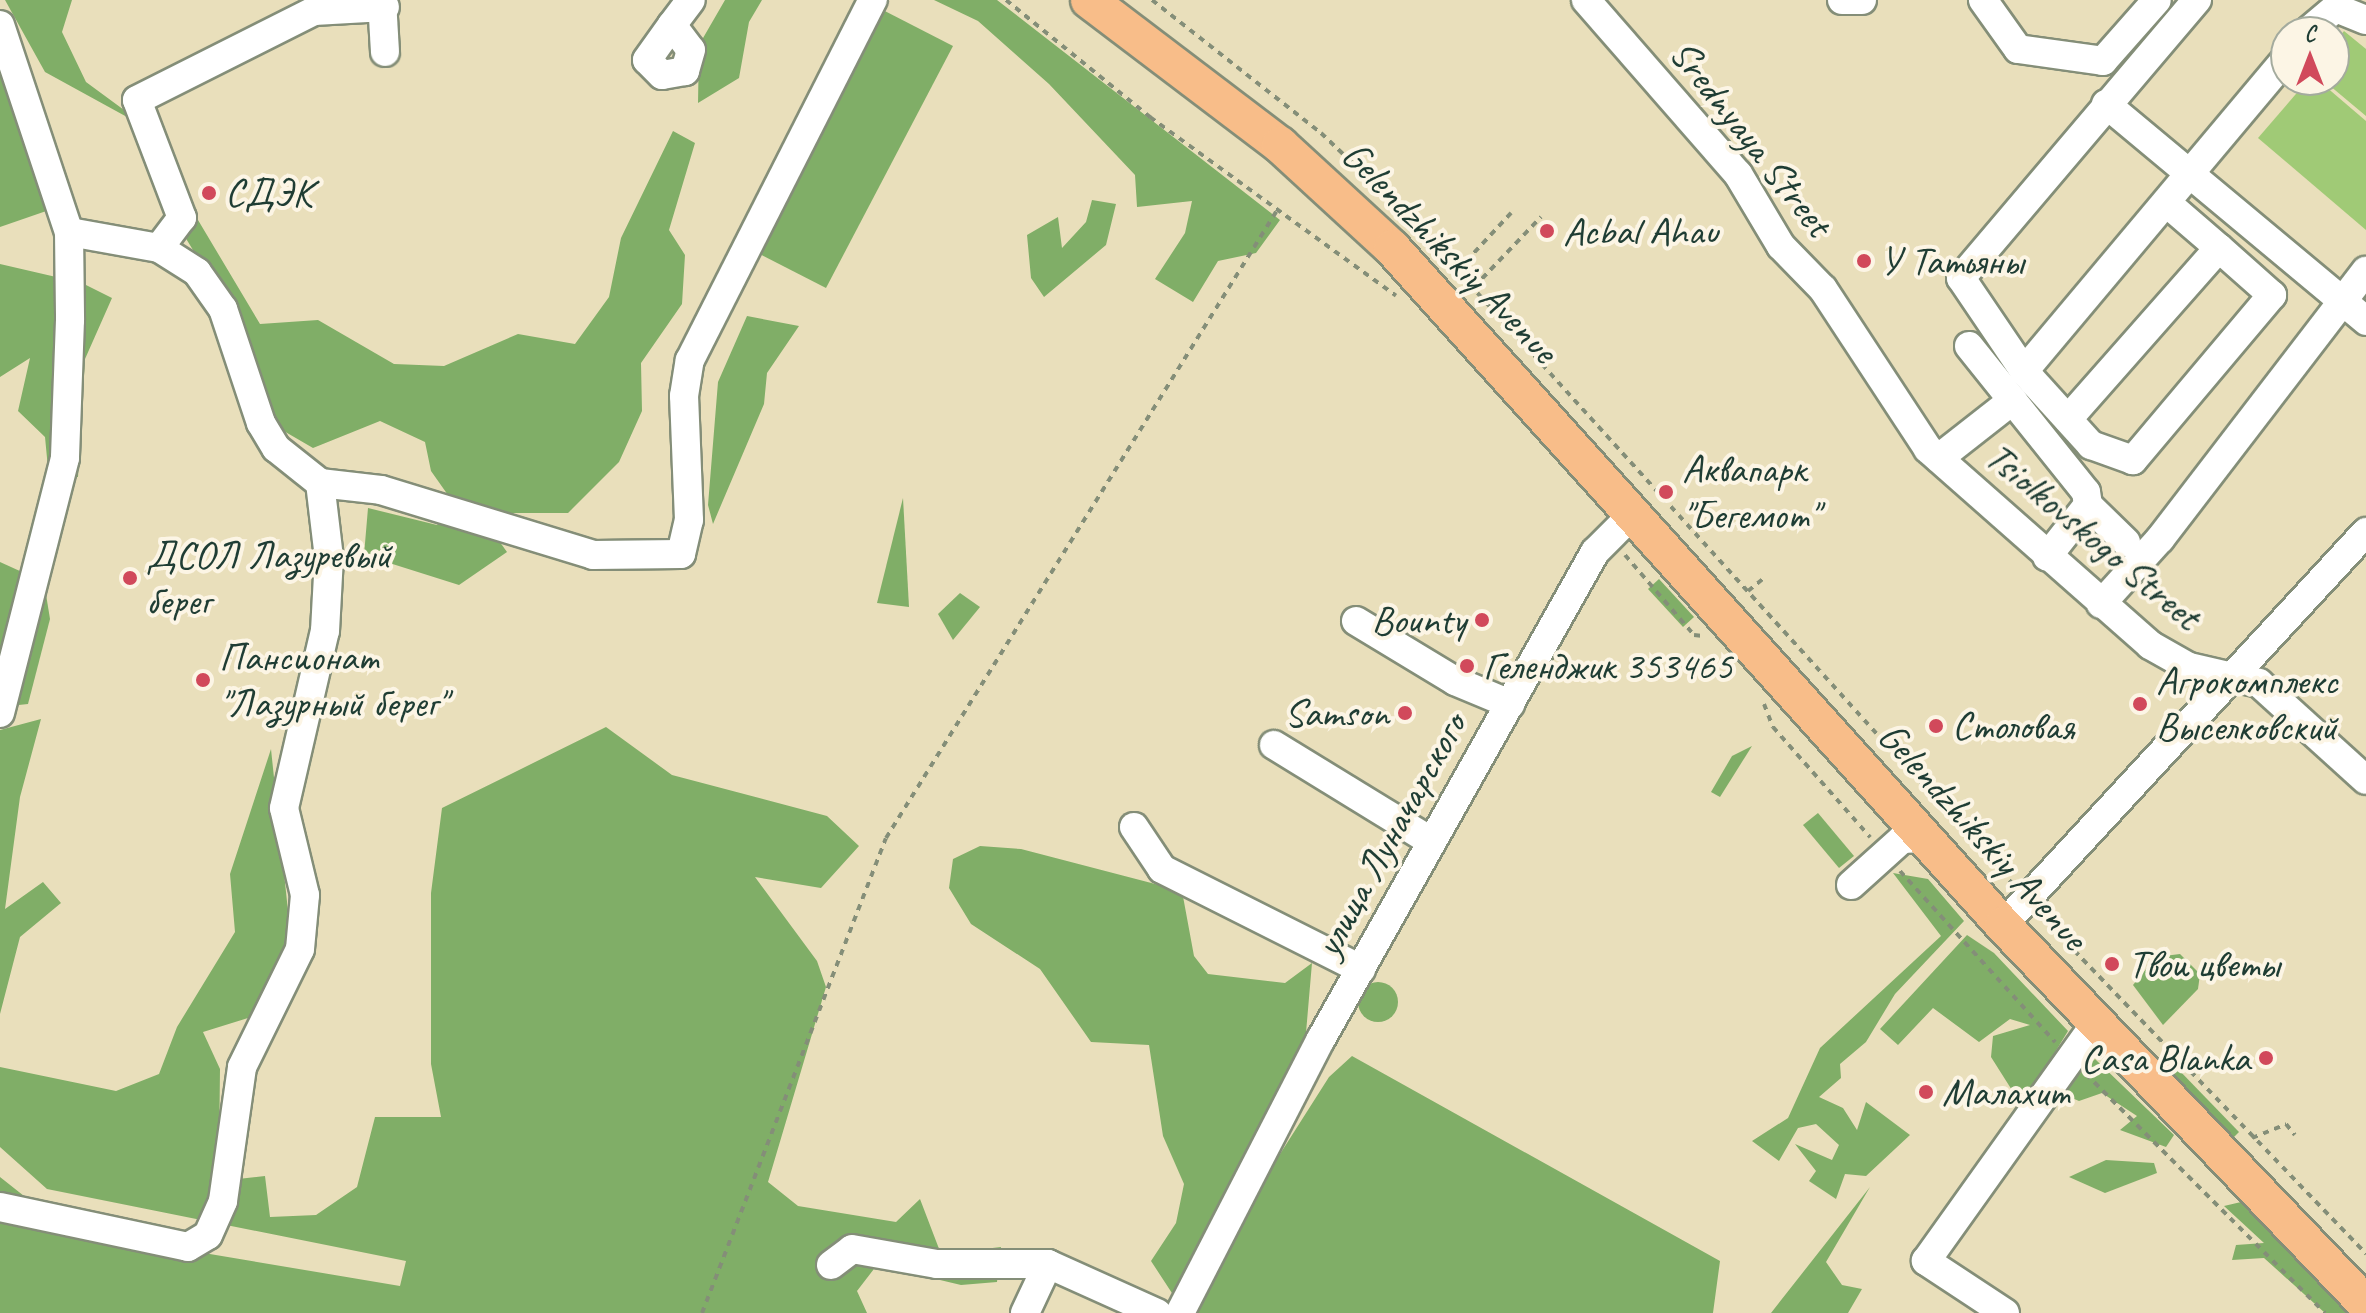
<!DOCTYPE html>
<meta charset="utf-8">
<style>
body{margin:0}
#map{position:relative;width:2366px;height:1313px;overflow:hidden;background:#e9dfbb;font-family:Caveat,sans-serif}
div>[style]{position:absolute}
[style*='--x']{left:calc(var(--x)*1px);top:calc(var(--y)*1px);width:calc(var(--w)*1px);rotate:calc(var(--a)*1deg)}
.green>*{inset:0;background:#a0ca76}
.forest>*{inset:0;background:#80ae67}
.round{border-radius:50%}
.path>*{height:4px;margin-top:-2px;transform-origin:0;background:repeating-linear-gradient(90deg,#848e78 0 6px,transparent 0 12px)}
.roads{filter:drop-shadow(2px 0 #848e78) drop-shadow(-2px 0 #848e78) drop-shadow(0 2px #848e78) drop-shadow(0 -2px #848e78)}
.minor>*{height:28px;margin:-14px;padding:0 14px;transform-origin:14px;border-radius:14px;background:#fff}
.major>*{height:36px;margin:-18px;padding:0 18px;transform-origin:18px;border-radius:18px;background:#f8bd89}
.dots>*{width:22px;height:22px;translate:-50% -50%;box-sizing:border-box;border:4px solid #fcf5e5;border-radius:50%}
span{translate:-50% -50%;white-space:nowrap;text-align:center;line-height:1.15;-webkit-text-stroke:8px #fcf5e5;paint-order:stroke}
.street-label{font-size:40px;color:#1f3d34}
.poi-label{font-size:40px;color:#1f3d34}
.left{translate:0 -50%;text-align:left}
.right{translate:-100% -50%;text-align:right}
.north{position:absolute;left:2270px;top:16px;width:80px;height:80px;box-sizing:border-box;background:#fcf5e5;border:2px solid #a4ab9e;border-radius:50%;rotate:0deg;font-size:22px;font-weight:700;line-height:32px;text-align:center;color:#1f3d34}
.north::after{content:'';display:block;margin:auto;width:28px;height:36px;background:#d1495b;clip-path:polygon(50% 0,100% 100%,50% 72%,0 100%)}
</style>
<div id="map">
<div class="green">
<i style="clip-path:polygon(2344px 31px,2366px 49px,2366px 116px,2323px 80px,2334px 80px,2334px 44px)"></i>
<i style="clip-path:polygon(2308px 80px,2318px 80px,2366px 121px,2366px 230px,2258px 138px)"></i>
</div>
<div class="forest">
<i style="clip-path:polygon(5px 0,72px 0,62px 32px,86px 82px,139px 121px,260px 324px,318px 320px,394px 364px,444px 366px,518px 334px,575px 344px,609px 297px,621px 238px,673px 131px,695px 143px,669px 230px,685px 255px,682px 304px,641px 363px,642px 411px,619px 462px,568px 513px,479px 513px,507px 552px,459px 585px,364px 555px,368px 508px,437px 525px,455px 505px,431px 471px,425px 442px,380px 421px,313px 448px,270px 423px,221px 296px,154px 186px,127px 117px,45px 72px)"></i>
<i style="clip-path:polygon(725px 0,762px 0,749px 22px,739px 78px,698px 103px,699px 45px)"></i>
<i style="clip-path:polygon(934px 0,997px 0,1280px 220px,1256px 253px,1218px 261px,1193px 302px,1155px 279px,1185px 233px,1192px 201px,1137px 207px,1135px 175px,1049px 84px,978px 21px)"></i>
<i style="clip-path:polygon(877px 7px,953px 46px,826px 288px,750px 249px)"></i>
<i style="clip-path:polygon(0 51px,55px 208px,0 227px)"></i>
<i style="clip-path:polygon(1092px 200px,1116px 204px,1106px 245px,1044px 297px,1031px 278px,1027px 235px,1058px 217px,1062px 248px,1086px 222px)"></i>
<i style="clip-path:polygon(0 264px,82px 283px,112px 298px,85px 359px,78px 477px,49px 479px,45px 437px,18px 411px,30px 358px,0 377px)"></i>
<i style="clip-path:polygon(747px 316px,799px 326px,767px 373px,764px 404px,713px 524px,708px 505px,718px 382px)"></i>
<i style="clip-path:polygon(903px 498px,909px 607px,877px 603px)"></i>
<i style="clip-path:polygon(0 562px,44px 582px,50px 619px,28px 704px,0 707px)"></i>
<i style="clip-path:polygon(1659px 579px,1694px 617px,1683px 627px,1648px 589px)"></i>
<i style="clip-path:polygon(960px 593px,980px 607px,953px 640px,938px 614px)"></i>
<i style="clip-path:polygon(41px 719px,20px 797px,5px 909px,43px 882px,61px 903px,20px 937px,0 1014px,0 730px)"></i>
<i style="clip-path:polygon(606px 727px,672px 775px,827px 816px,859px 846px,821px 888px,755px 877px,817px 961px,826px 987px,768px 1182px,798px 1206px,896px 1222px,920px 1199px,941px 1254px,1001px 1247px,997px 1282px,961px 1285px,877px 1265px,857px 1291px,867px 1313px,0 1313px,0 1177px,67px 1230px,400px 1286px,406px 1261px,47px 1189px,0 1147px,0 1067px,116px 1091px,159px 1074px,177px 1027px,235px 932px,230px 874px,271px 749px,292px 949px,248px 1018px,203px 1032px,220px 1069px,219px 1157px,238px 1179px,265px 1176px,270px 1217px,316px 1215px,357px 1187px,375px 1117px,441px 1117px,431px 1064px,431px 893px,442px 808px)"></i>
<i style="clip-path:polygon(1752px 746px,1720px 797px,1711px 792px,1732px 756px)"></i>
<i style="clip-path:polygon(1818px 813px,1854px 856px,1839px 868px,1803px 825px)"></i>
<i style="clip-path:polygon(980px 846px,1021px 849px,1182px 891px,1194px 956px,1208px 974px,1285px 983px,1312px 963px,1304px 1056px,1257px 1133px,1280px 1154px,1329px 1077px,1352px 1056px,1720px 1261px,1713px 1313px,1185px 1313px,1151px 1261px,1176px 1223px,1184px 1184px,1163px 1136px,1149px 1045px,1091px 1042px,1040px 969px,971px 924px,949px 888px,953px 859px)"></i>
<i style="clip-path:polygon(1893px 873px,1928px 879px,1964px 921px,1895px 994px,1866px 1042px,1840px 1064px,1841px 1078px,1819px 1097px,1843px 1108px,1857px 1130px,1866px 1102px,1910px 1135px,1866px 1176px,1845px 1174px,1836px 1199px,1809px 1181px,1816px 1171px,1795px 1144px,1832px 1160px,1839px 1145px,1816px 1124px,1798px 1128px,1779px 1161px,1752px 1141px,1788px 1118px,1820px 1048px,1941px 936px)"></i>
<i style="clip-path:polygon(1967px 935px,1994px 953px,2068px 1031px,2022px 1106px,1991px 1057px,1993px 1036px,2030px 1025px,2010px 1019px,1979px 1042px,1933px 1008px,1898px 1045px,1880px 1029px)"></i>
<i style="clip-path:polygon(2180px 954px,2200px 974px,2198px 989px,2163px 1025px,2133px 985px,2156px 957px)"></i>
<i class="round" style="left:1358px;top:982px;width:40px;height:40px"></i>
<i style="clip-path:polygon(2095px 1059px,2174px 1135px,2166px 1147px,2120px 1130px,2137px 1116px,2102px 1093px,2079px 1101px,2060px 1093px)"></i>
<i style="clip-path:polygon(2176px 1067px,2239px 1132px,2233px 1138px,2171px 1071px)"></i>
<i style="clip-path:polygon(2106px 1160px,2154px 1163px,2157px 1173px,2105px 1193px,2069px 1177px)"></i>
<i style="clip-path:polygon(1870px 1187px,1826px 1262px,1842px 1285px,1862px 1289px,1848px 1313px,1771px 1313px)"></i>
<i style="clip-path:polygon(2241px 1202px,2352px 1313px,2325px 1313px,2264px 1258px,2232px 1260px,2236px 1245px,2264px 1243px,2224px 1206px)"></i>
</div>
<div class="path">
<i style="--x:1006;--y:0;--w:186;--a:39.1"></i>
<i style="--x:1150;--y:117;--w:304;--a:36"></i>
<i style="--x:1152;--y:0;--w:215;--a:38.2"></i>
<i style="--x:1321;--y:133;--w:116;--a:43.6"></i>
<i style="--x:1405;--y:213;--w:903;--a:47.83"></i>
<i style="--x:1458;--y:270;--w:78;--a:-47.1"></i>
<i style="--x:1474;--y:287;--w:97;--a:-46.3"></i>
<i style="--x:1625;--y:555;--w:106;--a:49.2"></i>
<i style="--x:1694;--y:635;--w:9;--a:6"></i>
<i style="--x:1748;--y:591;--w:19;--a:-39"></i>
<i style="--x:1764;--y:704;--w:25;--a:69"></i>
<i style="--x:1773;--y:727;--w:147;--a:48.6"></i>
<i style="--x:1900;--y:871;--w:231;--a:47.8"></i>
<i style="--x:2041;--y:916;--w:469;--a:46.1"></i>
<i style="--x:2086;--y:1074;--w:338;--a:45"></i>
<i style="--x:2252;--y:1138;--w:37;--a:-22"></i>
<i style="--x:2286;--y:1124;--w:14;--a:51"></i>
<i style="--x:702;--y:1313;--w:509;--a:-68.83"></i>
<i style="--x:886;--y:838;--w:738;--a:-58.08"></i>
</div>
<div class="roads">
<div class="minor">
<i style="--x:382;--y:0;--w:52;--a:86.7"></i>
<i style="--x:1586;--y:0;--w:231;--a:48.9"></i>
<i style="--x:1738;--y:174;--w:84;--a:59.2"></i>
<i style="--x:1781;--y:246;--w:60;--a:45.7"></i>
<i style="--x:1823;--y:289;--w:191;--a:56.7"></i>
<i style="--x:1928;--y:449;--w:296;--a:41.4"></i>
<i style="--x:2150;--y:645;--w:45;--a:29.4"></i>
<i style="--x:2189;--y:667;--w:72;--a:12.9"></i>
<i style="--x:2259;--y:683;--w:144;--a:42.2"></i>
<i style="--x:1842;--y:0;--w:20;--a:0"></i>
<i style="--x:1983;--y:0;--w:60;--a:54.5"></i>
<i style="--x:2018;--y:49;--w:86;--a:8"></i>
<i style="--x:2103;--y:61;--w:81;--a:-48.5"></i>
<i style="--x:0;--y:25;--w:218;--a:71.6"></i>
<i style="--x:69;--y:232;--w:88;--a:89.3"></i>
<i style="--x:70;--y:320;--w:138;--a:92.1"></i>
<i style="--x:65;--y:458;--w:263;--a:104.3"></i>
<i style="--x:672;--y:25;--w:31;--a:53"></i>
<i style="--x:691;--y:50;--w:22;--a:106"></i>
<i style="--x:685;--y:71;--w:23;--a:170"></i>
<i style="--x:662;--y:75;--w:21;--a:-135"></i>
<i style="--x:647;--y:60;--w:43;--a:-54.5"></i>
<i style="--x:672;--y:25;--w:31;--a:-53"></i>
<i style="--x:2307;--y:32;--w:38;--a:-40"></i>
<i style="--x:2336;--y:8;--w:32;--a:22"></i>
<i style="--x:2106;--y:104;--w:339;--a:39.8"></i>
<i style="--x:159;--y:248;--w:38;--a:-53"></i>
<i style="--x:182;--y:218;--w:126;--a:-110.9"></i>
<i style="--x:137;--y:100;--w:198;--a:-26.7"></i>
<i style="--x:314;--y:11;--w:71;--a:-3.2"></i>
<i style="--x:2219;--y:248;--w:71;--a:41.6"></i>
<i style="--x:2272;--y:295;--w:216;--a:130.1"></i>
<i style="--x:2133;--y:460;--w:45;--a:-160.3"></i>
<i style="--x:2091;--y:445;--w:100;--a:-132.2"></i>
<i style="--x:2024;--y:371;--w:407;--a:-50"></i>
<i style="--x:1969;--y:346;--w:187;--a:51.3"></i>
<i style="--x:2086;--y:492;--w:13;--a:81"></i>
<i style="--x:2088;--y:505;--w:66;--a:128.3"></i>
<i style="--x:2024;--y:371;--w:112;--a:-124.1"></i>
<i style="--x:1961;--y:278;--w:365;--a:-49.7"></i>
<i style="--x:2068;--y:419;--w:228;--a:-48.6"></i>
<i style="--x:2219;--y:248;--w:66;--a:-139.3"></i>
<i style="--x:1939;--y:458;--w:94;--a:-38.1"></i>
<i style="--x:320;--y:483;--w:61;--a:6.5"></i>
<i style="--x:381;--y:490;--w:222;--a:17"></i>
<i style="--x:593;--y:555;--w:88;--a:-0.7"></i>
<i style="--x:681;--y:554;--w:35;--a:-77"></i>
<i style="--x:689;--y:520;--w:124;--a:-92.3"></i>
<i style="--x:684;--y:396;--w:36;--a:-81"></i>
<i style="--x:690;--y:360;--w:404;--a:-63.1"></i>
<i style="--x:2088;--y:505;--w:53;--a:44.2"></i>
<i style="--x:2101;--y:604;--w:88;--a:-47.8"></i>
<i style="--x:2160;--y:539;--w:338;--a:-52.5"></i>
<i style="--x:1356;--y:621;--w:116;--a:31.2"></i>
<i style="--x:1455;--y:681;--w:60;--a:22.7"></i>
<i style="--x:1274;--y:745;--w:185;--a:31.5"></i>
<i style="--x:1134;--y:827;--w:50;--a:56.3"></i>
<i style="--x:1162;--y:869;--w:223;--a:26.7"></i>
<i style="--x:1851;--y:885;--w:69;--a:-42"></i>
<i style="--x:1902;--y:839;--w:21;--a:-3"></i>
<i style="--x:2003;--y:925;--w:535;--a:-47.27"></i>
<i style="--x:0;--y:1207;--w:192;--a:12"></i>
<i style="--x:188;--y:1247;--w:23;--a:-31"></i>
<i style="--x:208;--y:1235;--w:37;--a:-66"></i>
<i style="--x:223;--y:1201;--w:135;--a:-81.9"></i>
<i style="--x:242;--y:1067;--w:131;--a:-63.8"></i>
<i style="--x:300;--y:949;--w:54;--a:-84.7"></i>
<i style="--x:305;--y:895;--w:89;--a:-103.6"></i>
<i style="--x:284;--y:808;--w:182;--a:-77"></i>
<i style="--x:325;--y:631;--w:73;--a:-86.9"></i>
<i style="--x:329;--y:558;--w:76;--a:-96.8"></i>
<i style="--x:320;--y:483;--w:56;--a:-141.5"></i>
<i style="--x:276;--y:448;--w:29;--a:-121"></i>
<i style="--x:261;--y:423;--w:120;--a:-108.4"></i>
<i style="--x:223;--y:309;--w:45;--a:-125.1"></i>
<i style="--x:197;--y:272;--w:45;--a:-147.7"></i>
<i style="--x:159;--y:248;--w:91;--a:-169.9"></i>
<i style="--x:831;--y:1265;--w:26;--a:-37"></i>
<i style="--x:852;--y:1249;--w:86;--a:10"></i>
<i style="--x:937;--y:1264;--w:111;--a:0"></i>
<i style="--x:1048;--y:1264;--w:120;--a:24.2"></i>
<i style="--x:1025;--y:1313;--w:54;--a:-64.9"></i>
<i style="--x:1180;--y:1313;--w:308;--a:-62.8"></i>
<i style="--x:1321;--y:1039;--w:559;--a:-60.64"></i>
<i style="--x:1595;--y:552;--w:55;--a:-45"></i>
<i style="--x:2005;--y:1313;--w:95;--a:-146.6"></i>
<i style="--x:1926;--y:1261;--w:292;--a:-54.5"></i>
</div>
<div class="major">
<i style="--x:1089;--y:0;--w:240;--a:37.2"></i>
<i style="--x:1280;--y:145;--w:152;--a:42.6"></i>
<i style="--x:1392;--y:248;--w:912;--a:47.93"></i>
<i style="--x:2003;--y:925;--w:525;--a:46.24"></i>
</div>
</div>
<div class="dots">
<i style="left:209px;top:193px;background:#d1495b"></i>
<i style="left:1547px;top:231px;background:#d1495b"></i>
<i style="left:1864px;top:261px;background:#d1495b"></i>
<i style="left:1666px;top:492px;background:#d1495b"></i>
<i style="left:130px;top:578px;background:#d1495b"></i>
<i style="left:1482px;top:620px;background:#d1495b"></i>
<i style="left:1467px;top:666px;background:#d1495b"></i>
<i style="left:203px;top:680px;background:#d1495b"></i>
<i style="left:2140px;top:704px;background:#d1495b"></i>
<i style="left:1405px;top:713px;background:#d1495b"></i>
<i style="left:1936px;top:726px;background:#d1495b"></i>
<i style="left:2112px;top:964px;background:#d1495b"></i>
<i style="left:2266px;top:1058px;background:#d1495b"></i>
<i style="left:1926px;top:1092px;background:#d1495b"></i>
</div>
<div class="street-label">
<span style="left:1751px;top:138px;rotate:52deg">Srednyaya Street</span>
<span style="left:1450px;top:252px;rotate:46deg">Gelendzhikskiy Avenue</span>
<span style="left:2093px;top:536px;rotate:40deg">Tsiolkovskogo Street</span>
<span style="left:1390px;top:835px;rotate:-61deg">улица Луначарского</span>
<span style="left:1983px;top:836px;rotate:48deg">Gelendzhikskiy Avenue</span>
</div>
<div class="poi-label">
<span class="left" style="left:225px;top:193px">СДЭК</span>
<span class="left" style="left:1563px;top:231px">Acbal Ahau</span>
<span class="left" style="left:1880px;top:261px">У Татьяны</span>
<span class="left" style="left:1682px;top:492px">Аквапарк<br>"Бегемот"</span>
<span class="left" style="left:146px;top:578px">ДСОЛ Лазуревый<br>берег</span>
<span class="right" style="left:1466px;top:620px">Bounty</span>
<span class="left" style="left:219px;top:680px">Пансионат<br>"Лазурный берег"</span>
<span class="left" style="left:1483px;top:666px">Геленджик 353465</span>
<span class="left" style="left:2156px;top:704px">Агрокомплекс<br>Выселковский</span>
<span class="right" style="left:1389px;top:713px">Samson</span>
<span class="left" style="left:1952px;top:726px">Столовая</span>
<span class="left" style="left:2128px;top:964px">Твои цветы</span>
<span class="right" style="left:2250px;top:1058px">Casa Blanka</span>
<span class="left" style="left:1942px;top:1092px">Малахит</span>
</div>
<div class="north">С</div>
</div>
